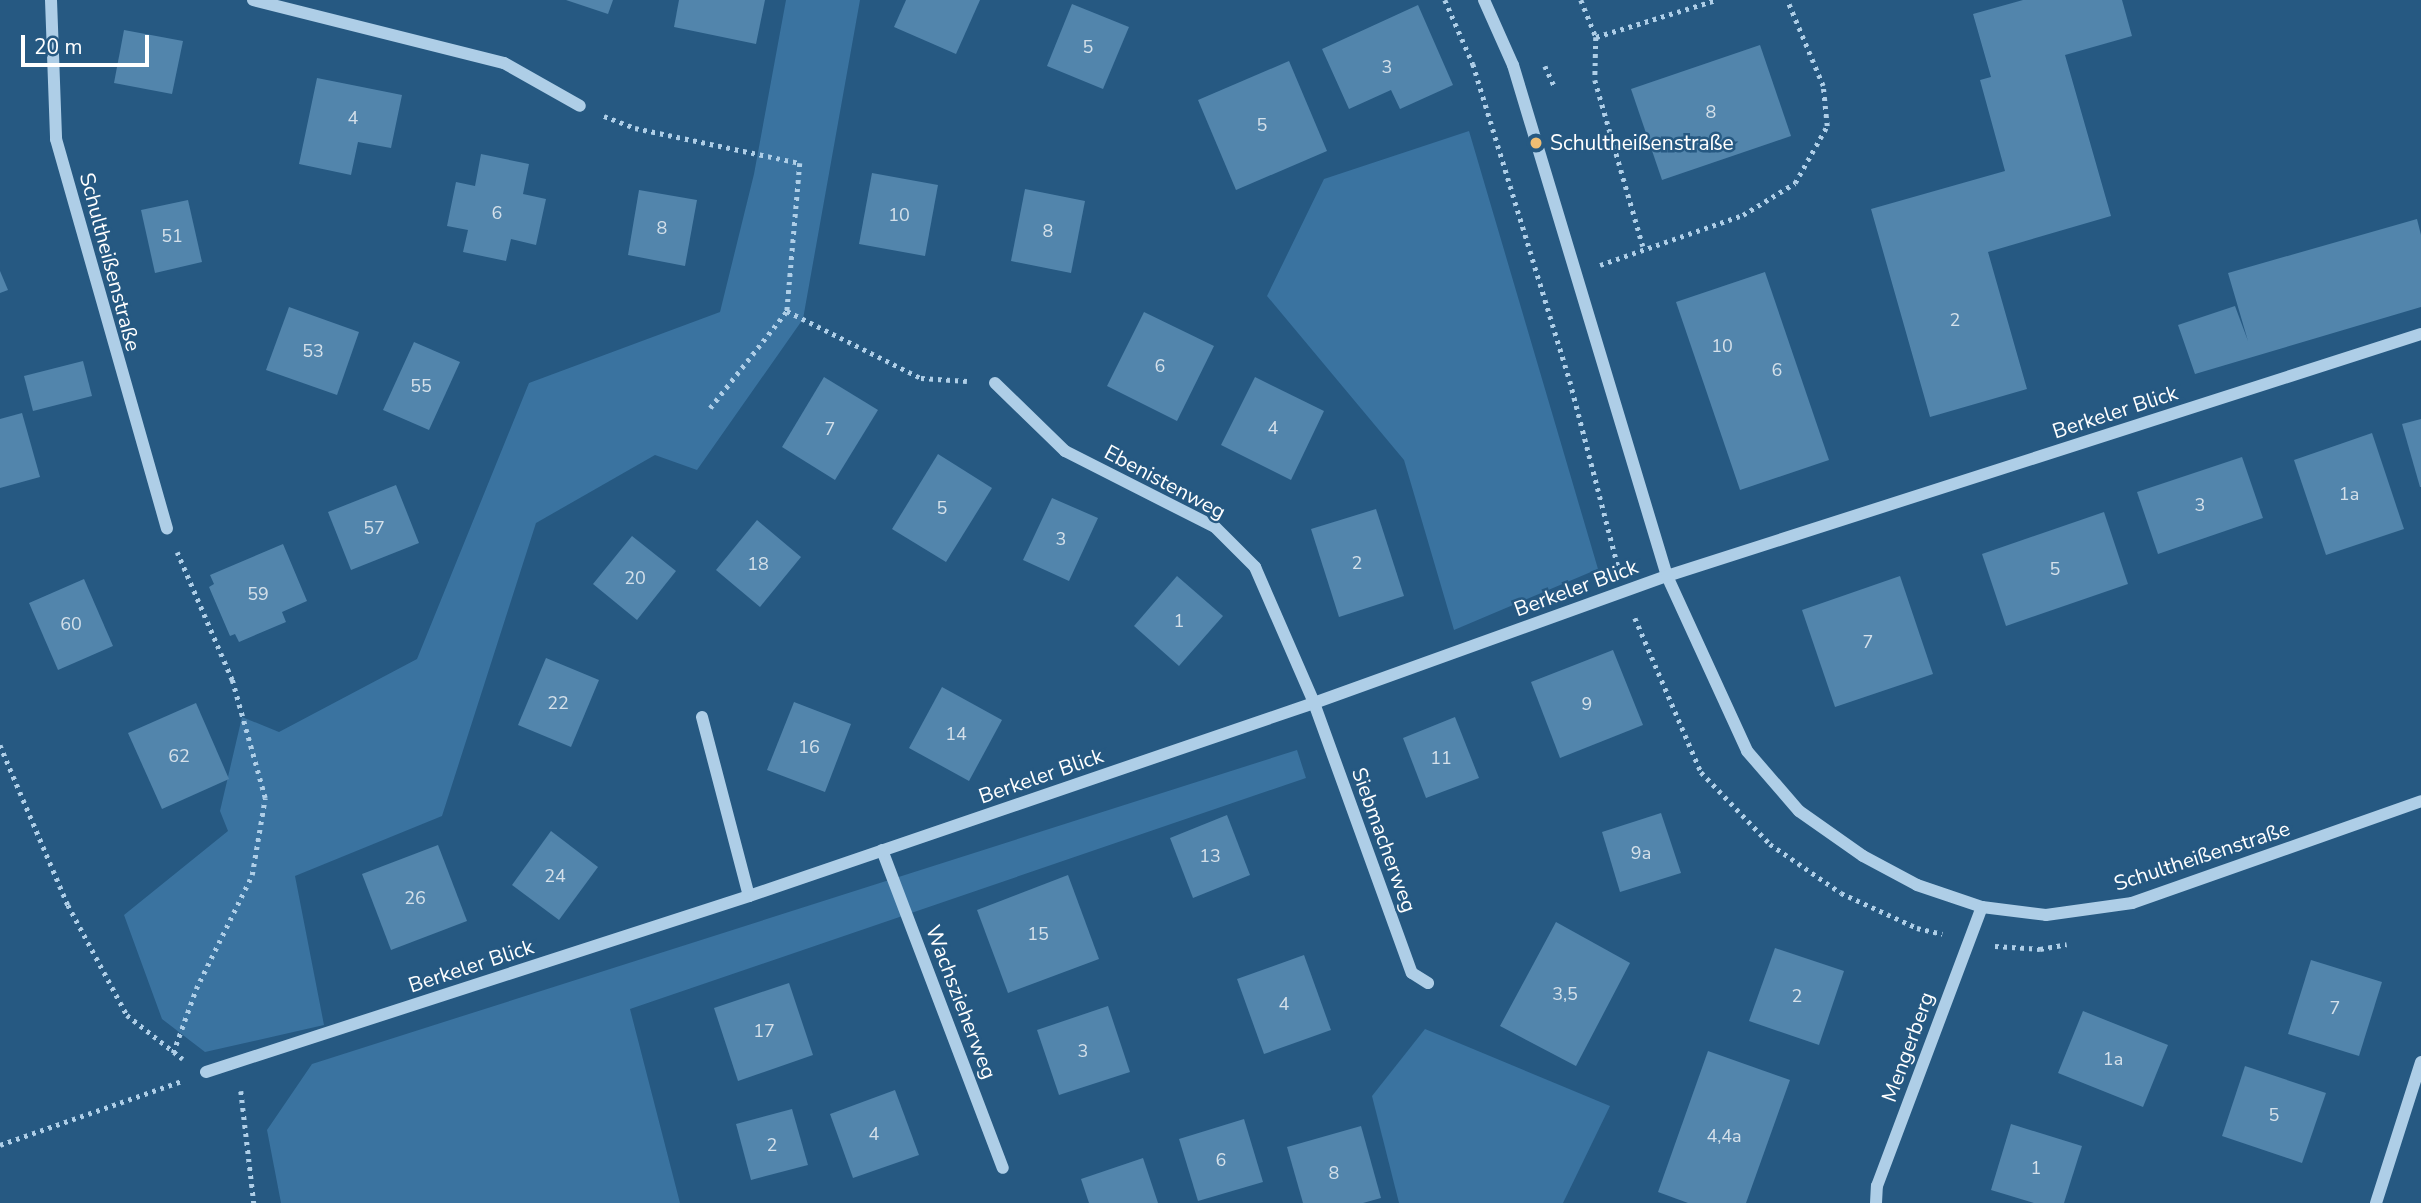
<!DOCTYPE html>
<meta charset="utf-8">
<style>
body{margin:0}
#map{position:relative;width:2421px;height:1203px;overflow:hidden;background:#265982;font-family:"Nunito Sans",sans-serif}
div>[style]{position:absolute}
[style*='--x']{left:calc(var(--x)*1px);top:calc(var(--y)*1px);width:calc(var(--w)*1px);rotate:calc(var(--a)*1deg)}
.green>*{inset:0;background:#3a73a0}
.building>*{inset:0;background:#5285ac}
.path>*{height:4.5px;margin-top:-2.25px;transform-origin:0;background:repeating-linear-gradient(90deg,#aecee7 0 3.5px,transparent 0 8.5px)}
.minor>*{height:12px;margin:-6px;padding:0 6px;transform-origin:6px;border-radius:6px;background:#aecee7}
.dots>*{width:19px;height:19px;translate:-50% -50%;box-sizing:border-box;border:4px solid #265982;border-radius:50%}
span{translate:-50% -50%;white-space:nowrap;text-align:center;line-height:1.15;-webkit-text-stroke:5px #265982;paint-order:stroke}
.number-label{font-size:18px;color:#d4e0ea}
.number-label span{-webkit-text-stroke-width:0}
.poi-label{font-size:21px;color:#fff}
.left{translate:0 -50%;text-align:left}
.street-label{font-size:21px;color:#fff}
.scale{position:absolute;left:21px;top:35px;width:128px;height:32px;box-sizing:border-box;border:4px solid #fff;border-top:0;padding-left:9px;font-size:21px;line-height:24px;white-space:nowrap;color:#fff;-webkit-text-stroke:5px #265982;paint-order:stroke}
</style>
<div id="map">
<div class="green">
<i style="clip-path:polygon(786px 0,860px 0,803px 319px,697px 470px,655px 455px,536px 523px,442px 816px,295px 876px,324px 1025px,205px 1052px,162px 1019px,124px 915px,228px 831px,220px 811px,242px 717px,279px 732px,417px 659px,529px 383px,720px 312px,754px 174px)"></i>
<i style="clip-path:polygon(1469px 131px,1598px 569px,1454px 630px,1404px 460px,1267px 296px,1324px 179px)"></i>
<i style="clip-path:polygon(1297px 750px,1306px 778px,630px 1009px,680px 1203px,281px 1203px,267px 1130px,312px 1064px)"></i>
<i style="clip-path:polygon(1425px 1029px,1610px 1106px,1563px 1203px,1399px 1203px,1372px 1096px)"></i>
</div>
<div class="building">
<i style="clip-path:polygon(566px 0,613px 0,608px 14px)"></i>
<i style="clip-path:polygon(679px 0,765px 0,756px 44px,674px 27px)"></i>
<i style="clip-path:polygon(906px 0,980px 0,956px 54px,894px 27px)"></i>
<i style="clip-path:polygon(2023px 0,2122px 0,2132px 36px,2065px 55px,2111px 216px,1988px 252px,2027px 389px,1930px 417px,1871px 209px,2005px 171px,1980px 80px,1991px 77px,1973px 14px)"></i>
<i style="clip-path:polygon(1072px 4px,1129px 27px,1103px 89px,1047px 66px)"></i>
<i style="clip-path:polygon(1418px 5px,1453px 85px,1400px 109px,1391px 90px,1349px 109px,1322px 49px)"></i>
<i style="clip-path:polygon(124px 30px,183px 41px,172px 94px,114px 83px)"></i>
<i style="clip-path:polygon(1760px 45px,1791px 136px,1662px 180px,1631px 89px)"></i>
<i style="clip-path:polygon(1289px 61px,1327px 151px,1236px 190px,1198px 100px)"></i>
<i style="clip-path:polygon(317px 78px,402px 95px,391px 148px,358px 142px,351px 175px,299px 164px)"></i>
<i style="clip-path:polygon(481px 154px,529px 164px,523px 194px,546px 199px,536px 245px,511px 239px,506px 261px,463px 252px,468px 230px,447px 226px,456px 182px,475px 186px)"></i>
<i style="clip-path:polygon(872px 173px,938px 185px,925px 256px,859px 244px)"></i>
<i style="clip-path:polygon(1025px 189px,1085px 201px,1071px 273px,1011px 261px)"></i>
<i style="clip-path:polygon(639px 190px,697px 200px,685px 266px,628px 255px)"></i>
<i style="clip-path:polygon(188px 200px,202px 262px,155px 273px,141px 210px)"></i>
<i style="clip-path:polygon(2417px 219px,2421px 235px,2421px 307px,2195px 374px,2178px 325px,2235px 306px,2248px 341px,2228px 273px)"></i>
<i style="clip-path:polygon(0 271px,8px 290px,0 293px)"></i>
<i style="clip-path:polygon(1765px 272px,1829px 460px,1740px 490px,1676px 302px)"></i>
<i style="clip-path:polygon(289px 307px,359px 332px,337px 395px,266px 370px)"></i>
<i style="clip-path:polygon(1144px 312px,1214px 346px,1177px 421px,1107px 386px)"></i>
<i style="clip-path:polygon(414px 342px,460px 362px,429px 430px,383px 410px)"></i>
<i style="clip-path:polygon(83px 361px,92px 396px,33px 411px,24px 376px)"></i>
<i style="clip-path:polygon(824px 377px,878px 410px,835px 480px,782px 447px)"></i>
<i style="clip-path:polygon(1255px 377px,1324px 411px,1291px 480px,1221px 445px)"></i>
<i style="clip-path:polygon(22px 413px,40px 477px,0 488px,0 419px)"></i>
<i style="clip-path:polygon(2421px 419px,2421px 487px,2420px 487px,2402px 424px)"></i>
<i style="clip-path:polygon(2372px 433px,2404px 529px,2326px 555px,2294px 460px)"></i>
<i style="clip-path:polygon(938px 454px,992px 488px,946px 562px,892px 529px)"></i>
<i style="clip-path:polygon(2242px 457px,2263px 518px,2158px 554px,2137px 492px)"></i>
<i style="clip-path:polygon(396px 485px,419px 543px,351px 570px,328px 512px)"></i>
<i style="clip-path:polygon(1052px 498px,1098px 518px,1069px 581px,1023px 560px)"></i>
<i style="clip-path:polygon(1376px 509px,1404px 596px,1339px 617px,1311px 529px)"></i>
<i style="clip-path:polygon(2104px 512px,2128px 584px,2006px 626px,1982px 554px)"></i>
<i style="clip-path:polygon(757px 520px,801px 557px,760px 607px,716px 570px)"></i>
<i style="clip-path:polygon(632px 536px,676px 571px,637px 620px,593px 584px)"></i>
<i style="clip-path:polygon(283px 544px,307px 601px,282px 612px,286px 622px,239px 642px,235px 634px,230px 636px,209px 587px,214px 584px,210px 575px)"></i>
<i style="clip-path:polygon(1177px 576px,1223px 616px,1179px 666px,1134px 626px)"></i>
<i style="clip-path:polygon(1900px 576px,1933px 674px,1835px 707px,1802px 610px)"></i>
<i style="clip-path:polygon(84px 579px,113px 646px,58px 670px,29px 603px)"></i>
<i style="clip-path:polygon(1613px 650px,1643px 725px,1560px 758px,1531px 682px)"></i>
<i style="clip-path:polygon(546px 658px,599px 680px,571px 747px,518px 725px)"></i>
<i style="clip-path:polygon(942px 687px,1002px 720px,969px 781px,909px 748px)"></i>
<i style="clip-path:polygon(794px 702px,851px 724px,825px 792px,767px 770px)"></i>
<i style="clip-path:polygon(196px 703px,229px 779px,162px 809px,128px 733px)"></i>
<i style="clip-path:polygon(1455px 717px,1479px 778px,1426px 798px,1403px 738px)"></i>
<i style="clip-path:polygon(1661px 813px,1681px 873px,1620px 892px,1602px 832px)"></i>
<i style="clip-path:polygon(1227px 815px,1250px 875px,1193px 898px,1170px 838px)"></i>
<i style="clip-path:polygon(551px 831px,598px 867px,559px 920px,512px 885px)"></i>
<i style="clip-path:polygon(438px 845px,467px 921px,391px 950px,362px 874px)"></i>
<i style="clip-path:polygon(1068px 875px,1099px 959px,1008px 993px,977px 910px)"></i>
<i style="clip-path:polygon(1556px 922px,1630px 963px,1576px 1066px,1500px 1026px)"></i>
<i style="clip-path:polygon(1775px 948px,1844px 971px,1819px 1045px,1749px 1021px)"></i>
<i style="clip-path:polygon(1304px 955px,1331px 1030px,1264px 1054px,1237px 979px)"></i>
<i style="clip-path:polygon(2311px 960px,2382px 982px,2359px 1056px,2288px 1034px)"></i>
<i style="clip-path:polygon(789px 983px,813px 1055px,738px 1081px,714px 1008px)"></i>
<i style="clip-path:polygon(1108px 1006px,1130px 1072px,1059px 1095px,1037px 1030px)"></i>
<i style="clip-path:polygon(2083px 1011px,2168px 1045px,2143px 1107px,2058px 1073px)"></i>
<i style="clip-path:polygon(1708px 1051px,1790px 1080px,1746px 1203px,1688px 1203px,1658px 1192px)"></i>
<i style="clip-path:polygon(2245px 1066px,2326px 1093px,2302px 1163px,2222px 1136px)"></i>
<i style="clip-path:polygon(895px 1090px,919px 1155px,853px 1178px,830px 1114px)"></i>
<i style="clip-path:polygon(792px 1109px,808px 1165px,751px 1180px,736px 1124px)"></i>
<i style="clip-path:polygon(1244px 1119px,1263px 1182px,1198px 1201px,1179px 1139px)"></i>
<i style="clip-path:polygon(2011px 1124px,2082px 1146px,2064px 1203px,2034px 1203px,1991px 1190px)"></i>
<i style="clip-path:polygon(1361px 1126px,1381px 1198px,1363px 1203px,1303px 1203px,1287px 1147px)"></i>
<i style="clip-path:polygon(1143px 1158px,1158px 1203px,1089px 1203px,1081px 1179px)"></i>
</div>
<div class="path">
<i style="--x:1445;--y:0;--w:70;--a:66.4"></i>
<i style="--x:1473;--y:64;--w:332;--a:73"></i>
<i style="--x:1570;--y:381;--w:191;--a:75.5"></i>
<i style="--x:1581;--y:0;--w:40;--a:68"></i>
<i style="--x:1596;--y:37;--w:43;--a:91.3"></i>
<i style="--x:1595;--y:80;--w:173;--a:73.9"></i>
<i style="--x:1596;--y:37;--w:126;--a:-17.1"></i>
<i style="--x:1545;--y:66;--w:23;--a:65"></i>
<i style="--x:604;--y:116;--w:33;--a:21"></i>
<i style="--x:635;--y:128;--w:169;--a:12"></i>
<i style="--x:800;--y:163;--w:149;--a:95"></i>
<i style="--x:787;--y:311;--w:150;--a:26.6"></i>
<i style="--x:921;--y:378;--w:46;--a:3.7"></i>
<i style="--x:1600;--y:265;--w:151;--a:-19.3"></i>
<i style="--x:1743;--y:215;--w:61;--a:-31.6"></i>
<i style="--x:1795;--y:183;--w:65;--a:-60.7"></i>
<i style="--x:1827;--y:126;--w:40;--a:-95.7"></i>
<i style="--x:1823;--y:86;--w:93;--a:-112.7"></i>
<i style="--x:710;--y:408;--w:124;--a:-51.6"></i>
<i style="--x:1635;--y:618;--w:168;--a:66.8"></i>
<i style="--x:1701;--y:772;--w:100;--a:46.2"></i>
<i style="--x:1770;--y:844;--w:86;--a:34.6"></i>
<i style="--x:1841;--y:893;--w:84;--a:24.7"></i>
<i style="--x:1917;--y:928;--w:26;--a:13"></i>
<i style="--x:0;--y:745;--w:174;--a:67"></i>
<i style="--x:68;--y:905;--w:125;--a:61.8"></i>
<i style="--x:127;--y:1015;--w:71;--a:38.2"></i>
<i style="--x:1995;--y:946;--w:45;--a:3.8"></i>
<i style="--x:2040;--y:949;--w:27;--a:-10"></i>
<i style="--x:173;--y:1053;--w:68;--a:-70.2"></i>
<i style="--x:196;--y:989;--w:127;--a:-63.8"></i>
<i style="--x:252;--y:875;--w:78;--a:-80.4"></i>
<i style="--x:265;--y:798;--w:123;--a:-105.6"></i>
<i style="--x:232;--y:680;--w:139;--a:-113.3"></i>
<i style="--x:241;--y:1091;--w:113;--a:83.4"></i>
<i style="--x:0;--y:1145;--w:193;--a:-19.4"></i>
</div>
<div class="minor">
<i style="--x:51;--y:0;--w:139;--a:87.9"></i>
<i style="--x:56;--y:139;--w:405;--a:74.1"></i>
<i style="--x:253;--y:0;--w:259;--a:14.1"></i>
<i style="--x:504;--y:63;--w:87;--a:29.5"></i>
<i style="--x:1484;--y:0;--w:71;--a:66"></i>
<i style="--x:1513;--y:65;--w:534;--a:73.23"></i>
<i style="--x:1667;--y:576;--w:192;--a:65.4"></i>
<i style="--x:1747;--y:751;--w:79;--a:49.1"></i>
<i style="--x:1799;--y:811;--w:78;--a:35.1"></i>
<i style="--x:1863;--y:856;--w:61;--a:28.2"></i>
<i style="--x:1917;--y:885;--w:69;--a:18.7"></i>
<i style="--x:1982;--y:907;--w:64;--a:7.1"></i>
<i style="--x:2046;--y:915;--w:87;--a:-7.9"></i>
<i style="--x:2132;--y:903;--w:306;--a:-19.4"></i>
<i style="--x:995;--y:383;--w:98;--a:44.2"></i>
<i style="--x:1065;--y:451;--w:168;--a:26.9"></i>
<i style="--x:1215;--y:527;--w:57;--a:45"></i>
<i style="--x:1255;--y:567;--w:148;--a:66.5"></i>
<i style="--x:1314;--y:703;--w:287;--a:70.1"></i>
<i style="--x:1412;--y:973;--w:19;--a:32"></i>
<i style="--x:702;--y:717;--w:185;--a:75.3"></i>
<i style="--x:882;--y:850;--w:340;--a:69.2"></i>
<i style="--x:206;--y:1072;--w:571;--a:-17.96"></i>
<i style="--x:749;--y:896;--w:597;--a:-18.86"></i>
<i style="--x:1314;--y:703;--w:375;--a:-19.8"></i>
<i style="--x:1667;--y:576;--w:792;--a:-17.79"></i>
<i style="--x:1876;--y:1203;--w:17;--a:-87"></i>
<i style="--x:1877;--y:1186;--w:298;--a:-69.4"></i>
<i style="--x:2376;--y:1203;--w:148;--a:-72.3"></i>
</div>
<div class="dots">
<i style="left:1536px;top:143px;background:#f0be73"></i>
</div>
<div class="number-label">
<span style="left:1088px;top:47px">5</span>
<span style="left:1387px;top:67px">3</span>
<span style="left:1711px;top:112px">8</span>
<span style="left:353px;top:118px">4</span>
<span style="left:1262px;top:125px">5</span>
<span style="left:497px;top:213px">6</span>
<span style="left:899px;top:215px">10</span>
<span style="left:662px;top:228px">8</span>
<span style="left:1048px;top:231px">8</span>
<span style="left:172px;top:236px">51</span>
<span style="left:1955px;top:320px">2</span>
<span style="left:1722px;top:346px">10</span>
<span style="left:313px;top:351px">53</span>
<span style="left:1160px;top:366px">6</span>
<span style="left:1777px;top:370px">6</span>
<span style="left:421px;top:386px">55</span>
<span style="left:1273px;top:428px">4</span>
<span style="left:830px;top:429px">7</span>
<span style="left:2349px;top:494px">1a</span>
<span style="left:2200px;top:505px">3</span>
<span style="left:942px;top:508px">5</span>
<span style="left:374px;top:528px">57</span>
<span style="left:1061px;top:539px">3</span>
<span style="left:1357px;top:563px">2</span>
<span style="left:758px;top:564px">18</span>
<span style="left:2055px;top:569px">5</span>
<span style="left:635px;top:578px">20</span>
<span style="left:258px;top:594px">59</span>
<span style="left:1179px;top:621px">1</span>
<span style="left:71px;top:624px">60</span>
<span style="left:1868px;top:642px">7</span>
<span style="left:558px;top:703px">22</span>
<span style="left:1587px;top:704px">9</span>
<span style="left:956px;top:734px">14</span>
<span style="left:809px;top:747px">16</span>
<span style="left:179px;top:756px">62</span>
<span style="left:1441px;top:758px">11</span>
<span style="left:1641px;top:853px">9a</span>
<span style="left:1210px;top:856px">13</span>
<span style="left:555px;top:876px">24</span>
<span style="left:415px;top:898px">26</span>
<span style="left:1038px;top:934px">15</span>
<span style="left:1565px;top:994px">3,5</span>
<span style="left:1797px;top:996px">2</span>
<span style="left:1284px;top:1004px">4</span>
<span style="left:2335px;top:1008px">7</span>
<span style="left:764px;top:1031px">17</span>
<span style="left:1083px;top:1051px">3</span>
<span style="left:2113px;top:1059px">1a</span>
<span style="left:2274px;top:1115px">5</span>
<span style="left:874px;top:1134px">4</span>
<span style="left:1724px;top:1136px">4,4a</span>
<span style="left:772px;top:1145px">2</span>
<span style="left:1221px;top:1160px">6</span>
<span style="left:2036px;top:1168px">1</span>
<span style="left:1334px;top:1173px">8</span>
</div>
<div class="poi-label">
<span class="left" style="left:1550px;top:143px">Schultheißenstraße</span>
</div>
<div class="street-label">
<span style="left:110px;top:262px;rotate:75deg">Schultheißenstraße</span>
<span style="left:2115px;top:412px;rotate:-18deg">Berkeler Blick</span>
<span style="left:1165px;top:482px;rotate:28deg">Ebenistenweg</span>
<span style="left:1576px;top:588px;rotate:-20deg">Berkeler Blick</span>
<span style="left:1041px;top:776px;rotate:-19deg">Berkeler Blick</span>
<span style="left:1384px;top:840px;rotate:70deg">Siebmacherweg</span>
<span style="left:2202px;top:856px;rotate:-18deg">Schultheißenstraße</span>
<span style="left:471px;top:966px;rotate:-18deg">Berkeler Blick</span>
<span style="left:961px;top:1002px;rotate:69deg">Wachszieherweg</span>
<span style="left:1908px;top:1047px;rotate:-70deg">Mengerberg</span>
</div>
<div class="scale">20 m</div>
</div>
